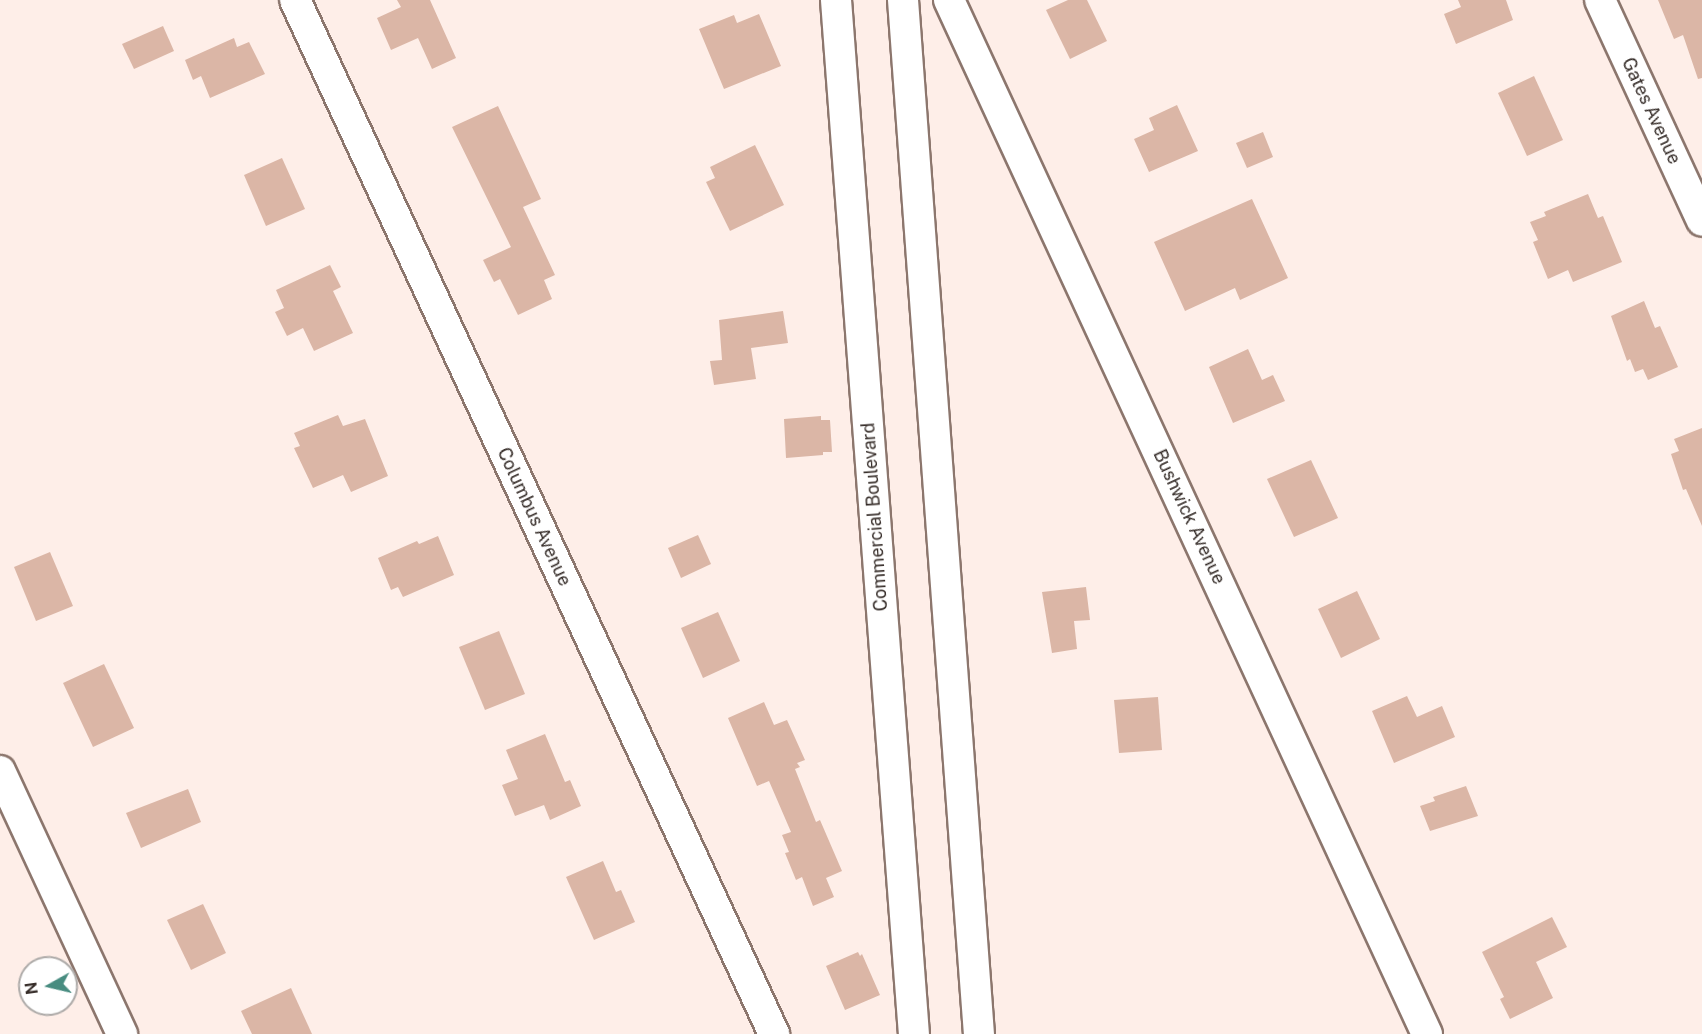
<!DOCTYPE html>
<style>
body{margin:0}
#map{position:relative;width:1702px;height:1034px;overflow:hidden;background:#feeee8;font-family:"Public Sans",sans-serif}
div>[style]{position:absolute}
[style*='--x']{left:calc(var(--x)*1px);top:calc(var(--y)*1px);width:calc(var(--w)*1px);rotate:calc(var(--a)*1deg)}
.building>*{inset:0;background:#dbb6a6}
.roads{filter:drop-shadow(2px 0 #8c766d) drop-shadow(-2px 0 #8c766d) drop-shadow(0 2px #8c766d) drop-shadow(0 -2px #8c766d)}
.minor>*{height:30px;margin:-15px;padding:0 15px;transform-origin:15px;border-radius:15px;background:#fff}
span{translate:-50% -50%;white-space:nowrap;text-align:center;line-height:1.15;-webkit-text-stroke:5px #fff;paint-order:stroke}
.street-label{font-size:18px;color:#352c28}
.north{position:absolute;left:18px;top:956px;width:60px;height:60px;box-sizing:border-box;background:#fff;border:2px solid #aeaba9;border-radius:50%;rotate:262deg;font-size:16px;font-weight:700;line-height:24px;text-align:center;color:#352c28}
.north::after{content:'';display:block;margin:auto;width:21px;height:27px;background:#488c80;clip-path:polygon(50% 0,100% 100%,50% 72%,0 100%)}
</style>
<div id="map">
<div class="building">
<i style="clip-path:polygon(397px 0,430px 0,456px 58px,432px 69px,418px 38px,391px 50px,377px 18px,401px 7px)"></i>
<i style="clip-path:polygon(1068px 0,1087px 0,1107px 41px,1070px 59px,1046px 10px)"></i>
<i style="clip-path:polygon(1458px 0,1506px 0,1513px 20px,1456px 44px,1444px 14px,1461px 7px)"></i>
<i style="clip-path:polygon(1658px 0,1702px 0,1702px 78px,1698px 79px,1683px 35px,1674px 39px)"></i>
<i style="clip-path:polygon(759px 14px,781px 66px,724px 89px,699px 29px,734px 15px,737px 23px)"></i>
<i style="clip-path:polygon(163px 26px,174px 51px,134px 69px,122px 44px)"></i>
<i style="clip-path:polygon(234px 38px,237px 47px,249px 42px,265px 74px,210px 98px,201px 76px,193px 80px,185px 60px)"></i>
<i style="clip-path:polygon(1534px 76px,1563px 140px,1527px 156px,1498px 93px)"></i>
<i style="clip-path:polygon(1177px 105px,1198px 151px,1149px 172px,1134px 139px,1154px 130px,1149px 118px)"></i>
<i style="clip-path:polygon(498px 106px,541px 199px,523px 207px,555px 275px,544px 280px,552px 299px,518px 315px,500px 279px,494px 282px,483px 260px,511px 247px,452px 127px)"></i>
<i style="clip-path:polygon(1263px 132px,1273px 157px,1247px 168px,1236px 143px)"></i>
<i style="clip-path:polygon(755px 145px,784px 205px,730px 231px,706px 182px,715px 178px,710px 167px)"></i>
<i style="clip-path:polygon(282px 158px,305px 209px,266px 226px,244px 175px)"></i>
<i style="clip-path:polygon(1588px 194px,1598px 218px,1603px 216px,1622px 262px,1573px 282px,1568px 270px,1548px 279px,1533px 242px,1538px 240px,1530px 222px,1546px 216px,1544px 212px)"></i>
<i style="clip-path:polygon(1252px 199px,1288px 278px,1240px 300px,1235px 288px,1185px 311px,1154px 242px)"></i>
<i style="clip-path:polygon(330px 265px,341px 287px,333px 291px,353px 333px,314px 351px,303px 328px,287px 336px,275px 312px,284px 308px,276px 290px)"></i>
<i style="clip-path:polygon(1644px 301px,1655px 328px,1660px 326px,1678px 367px,1648px 380px,1643px 369px,1635px 372px,1630px 359px,1627px 361px,1611px 316px)"></i>
<i style="clip-path:polygon(783px 311px,788px 343px,751px 348px,756px 379px,714px 385px,710px 361px,722px 360px,719px 320px)"></i>
<i style="clip-path:polygon(1248px 349px,1262px 380px,1273px 375px,1285px 401px,1233px 423px,1209px 367px)"></i>
<i style="clip-path:polygon(338px 415px,343px 426px,365px 419px,388px 476px,351px 492px,343px 475px,313px 488px,294px 448px,300px 446px,294px 433px)"></i>
<i style="clip-path:polygon(821px 416px,821px 420px,830px 420px,832px 452px,823px 452px,823px 455px,786px 458px,784px 419px)"></i>
<i style="clip-path:polygon(1702px 428px,1702px 526px,1686px 489px,1683px 490px,1671px 454px,1679px 451px,1674px 439px)"></i>
<i style="clip-path:polygon(1311px 460px,1338px 518px,1294px 537px,1267px 479px)"></i>
<i style="clip-path:polygon(698px 535px,711px 564px,681px 578px,668px 548px)"></i>
<i style="clip-path:polygon(438px 536px,454px 575px,403px 597px,398px 587px,391px 590px,378px 558px,417px 541px,419px 544px)"></i>
<i style="clip-path:polygon(50px 552px,73px 606px,36px 621px,14px 567px)"></i>
<i style="clip-path:polygon(1086px 587px,1090px 620px,1074px 621px,1077px 649px,1052px 653px,1042px 592px)"></i>
<i style="clip-path:polygon(1357px 591px,1380px 639px,1341px 658px,1318px 609px)"></i>
<i style="clip-path:polygon(718px 612px,740px 661px,703px 678px,681px 628px)"></i>
<i style="clip-path:polygon(499px 631px,525px 694px,485px 710px,459px 647px)"></i>
<i style="clip-path:polygon(104px 664px,134px 728px,93px 747px,63px 683px)"></i>
<i style="clip-path:polygon(1407px 696px,1417px 717px,1442px 706px,1455px 737px,1394px 763px,1372px 711px)"></i>
<i style="clip-path:polygon(1158px 697px,1162px 750px,1119px 753px,1114px 700px)"></i>
<i style="clip-path:polygon(764px 702px,774px 725px,787px 720px,805px 760px,797px 763px,800px 767px,795px 769px,816px 822px,820px 820px,842px 871px,826px 878px,834px 897px,813px 906px,802px 877px,796px 880px,785px 853px,789px 852px,782px 835px,791px 832px,769px 781px,757px 786px,728px 718px)"></i>
<i style="clip-path:polygon(545px 734px,565px 782px,570px 780px,581px 806px,550px 820px,544px 805px,515px 816px,502px 785px,518px 779px,506px 750px)"></i>
<i style="clip-path:polygon(1466px 786px,1478px 816px,1430px 831px,1420px 806px,1435px 801px,1433px 797px)"></i>
<i style="clip-path:polygon(188px 789px,201px 822px,141px 848px,126px 813px)"></i>
<i style="clip-path:polygon(603px 861px,616px 892px,621px 890px,635px 922px,594px 940px,566px 877px)"></i>
<i style="clip-path:polygon(203px 904px,226px 953px,191px 970px,167px 920px)"></i>
<i style="clip-path:polygon(1552px 917px,1567px 947px,1536px 962px,1553px 998px,1510px 1019px,1500px 999px,1504px 997px,1482px 952px)"></i>
<i style="clip-path:polygon(858px 952px,860px 956px,862px 954px,880px 995px,845px 1010px,826px 966px)"></i>
<i style="clip-path:polygon(291px 988px,312px 1034px,252px 1034px,241px 1011px)"></i>
</div>
<div class="roads">
<div class="minor">
<i style="--x:295;--y:0;--w:1140;--a:65.14"></i>
<i style="--x:836;--y:0;--w:1037;--a:85.69"></i>
<i style="--x:903;--y:0;--w:1037;--a:85.8"></i>
<i style="--x:949;--y:0;--w:1139;--a:65.19"></i>
<i style="--x:1600;--y:0;--w:243;--a:65.2"></i>
<i style="--x:0;--y:771;--w:290;--a:65.1"></i>
</div>
</div>
<div class="street-label">
<span style="left:1651px;top:111px;rotate:65deg">Gates Avenue</span>
<span style="left:534px;top:517px;rotate:65deg">Columbus Avenue</span>
<span style="left:875px;top:517px;rotate:-94deg">Commercial Boulevard</span>
<span style="left:1189px;top:517px;rotate:65deg">Bushwick Avenue</span>
</div>
<div class="north">N</div>
</div>
